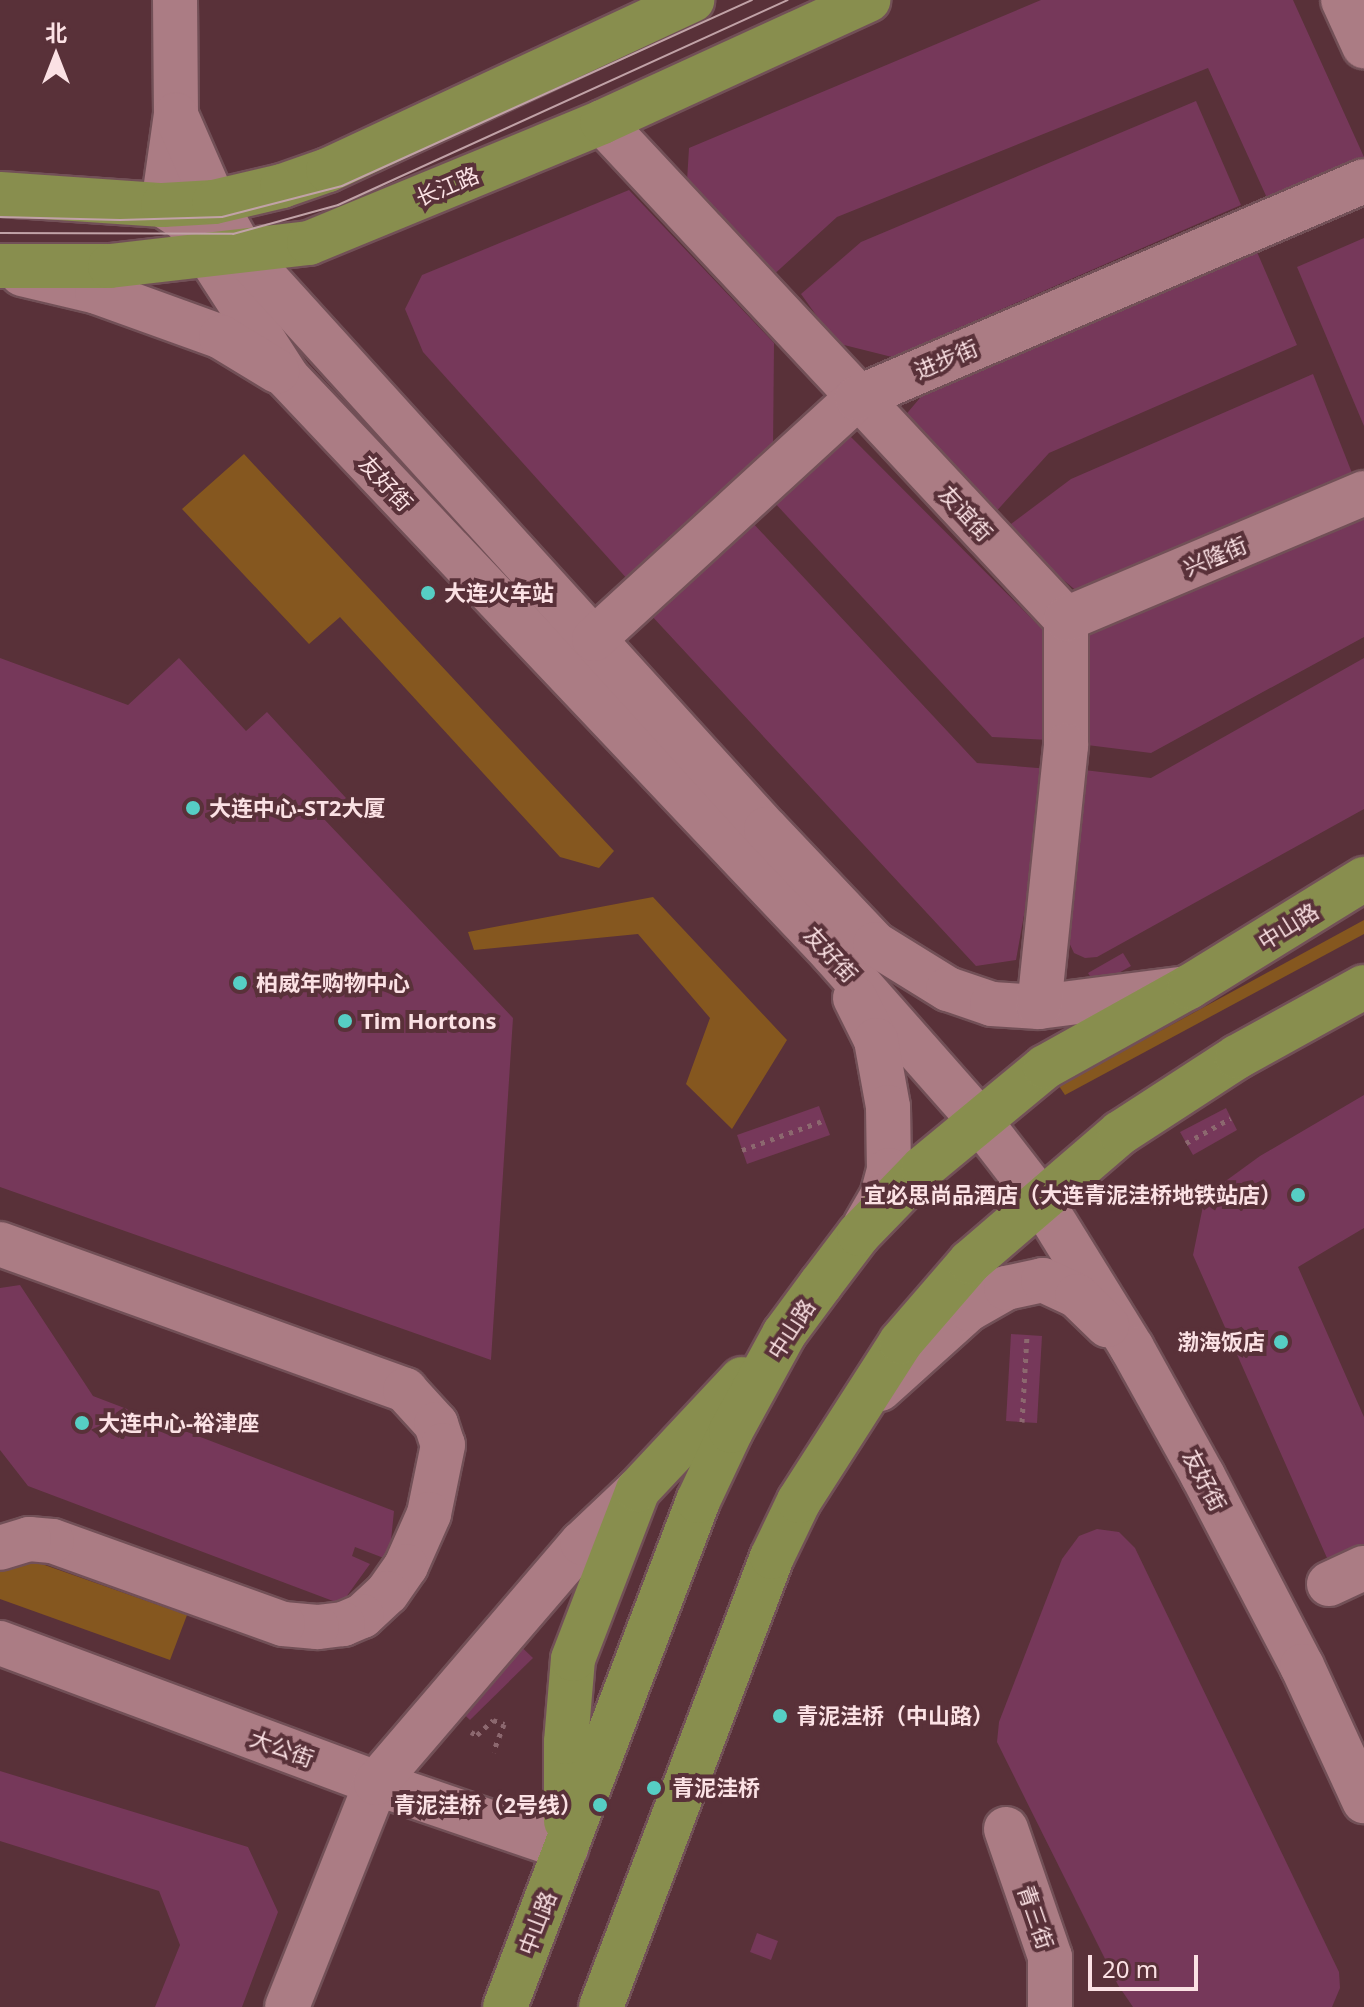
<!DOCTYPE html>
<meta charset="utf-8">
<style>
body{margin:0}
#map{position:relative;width:1364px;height:2007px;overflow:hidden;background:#593139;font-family:"Noto Sans","Noto Sans SC",sans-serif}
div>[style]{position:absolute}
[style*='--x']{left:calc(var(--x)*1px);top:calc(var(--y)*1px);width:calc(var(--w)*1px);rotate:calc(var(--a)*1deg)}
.green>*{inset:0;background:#85571f}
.building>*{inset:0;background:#76385a}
.path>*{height:5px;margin-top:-2.5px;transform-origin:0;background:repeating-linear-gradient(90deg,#8c686f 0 4px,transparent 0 10px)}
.roads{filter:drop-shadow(2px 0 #725057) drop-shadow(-2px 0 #725057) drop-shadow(0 2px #725057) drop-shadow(0 -2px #725057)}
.minor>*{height:44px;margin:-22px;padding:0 22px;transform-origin:22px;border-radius:22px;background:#ab7c84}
.major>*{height:44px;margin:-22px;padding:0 22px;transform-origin:22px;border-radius:22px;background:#888e4e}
.tram>*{height:2px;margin:-1px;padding:0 1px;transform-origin:1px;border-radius:1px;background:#c1a2a7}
.dots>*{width:22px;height:22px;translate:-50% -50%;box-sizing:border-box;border:4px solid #593139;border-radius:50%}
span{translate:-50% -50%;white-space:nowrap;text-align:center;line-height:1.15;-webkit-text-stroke:8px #593139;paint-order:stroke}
.street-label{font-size:22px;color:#fbe1e4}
.poi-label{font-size:22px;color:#fbe1e4;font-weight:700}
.left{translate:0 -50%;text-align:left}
.right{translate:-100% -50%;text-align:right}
.north{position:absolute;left:16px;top:16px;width:80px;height:80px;-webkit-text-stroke:6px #593139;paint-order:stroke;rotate:0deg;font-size:22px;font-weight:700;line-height:32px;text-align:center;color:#fbe1e4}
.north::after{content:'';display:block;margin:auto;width:28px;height:36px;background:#fbe1e4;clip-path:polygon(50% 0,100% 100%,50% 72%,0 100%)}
.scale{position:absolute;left:1088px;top:1955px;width:110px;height:36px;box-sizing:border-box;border:4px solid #fbe1e4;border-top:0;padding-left:10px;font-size:24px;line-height:28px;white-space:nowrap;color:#fbe1e4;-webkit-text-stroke:6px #593139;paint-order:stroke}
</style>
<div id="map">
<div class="green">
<i style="clip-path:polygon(244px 454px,614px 851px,599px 868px,560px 857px,340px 617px,309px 644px,182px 509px)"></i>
<i style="clip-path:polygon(653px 897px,787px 1040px,732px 1129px,686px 1084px,710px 1018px,638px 934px,474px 950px,468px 932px)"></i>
<i style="clip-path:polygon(1364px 920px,1364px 934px,1065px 1095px,1059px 1086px)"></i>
<i style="clip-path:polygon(18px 1562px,39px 1563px,187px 1615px,170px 1660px,0 1599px,0 1566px)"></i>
</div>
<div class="building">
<i style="clip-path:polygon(1041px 0,1293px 0,1364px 157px,1364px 170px,1272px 209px,1208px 68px,837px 217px,770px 278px,687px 181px,689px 148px)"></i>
<i style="clip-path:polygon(1196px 101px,1241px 205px,892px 357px,836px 343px,801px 294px,861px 242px)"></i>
<i style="clip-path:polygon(629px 190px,774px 343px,773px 451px,629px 581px,423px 352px,405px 309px,422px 275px)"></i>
<i style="clip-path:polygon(1364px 238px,1364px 426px,1297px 267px)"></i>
<i style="clip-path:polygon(1254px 245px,1297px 345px,1049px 453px,993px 515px,903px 418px,925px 392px)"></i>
<i style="clip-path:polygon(1313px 374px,1352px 473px,1079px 593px,1003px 530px,1071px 479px)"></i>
<i style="clip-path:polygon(844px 430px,1051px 638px,1049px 740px,992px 737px,773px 501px)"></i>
<i style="clip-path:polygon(1364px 508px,1364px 637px,1151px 753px,1087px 745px,1082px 630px)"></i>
<i style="clip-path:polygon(751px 521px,977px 763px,1050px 769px,1016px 960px,976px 966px,650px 614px)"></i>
<i style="clip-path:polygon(0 658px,128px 705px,179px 658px,246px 731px,267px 712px,346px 798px,323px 818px,513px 1018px,491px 1360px,0 1187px)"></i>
<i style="clip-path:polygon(1364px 658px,1364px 809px,1097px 957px,1085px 958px,1074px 953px,1066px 936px,1084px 770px,1151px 778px)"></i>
<i style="clip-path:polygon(1123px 953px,1131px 966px,1096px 986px,1088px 973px)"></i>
<i style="clip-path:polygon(1364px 1095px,1364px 1228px,1298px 1267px,1364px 1417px,1364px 1552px,1331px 1567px,1193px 1255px,1205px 1196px,1260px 1156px)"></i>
<i style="clip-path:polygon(819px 1106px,830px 1135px,747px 1164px,737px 1135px)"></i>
<i style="clip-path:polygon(1226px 1108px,1237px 1130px,1193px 1155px,1180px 1132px)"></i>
<i style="clip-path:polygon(20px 1285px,93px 1396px,394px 1511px,389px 1560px,355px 1547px,352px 1556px,370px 1564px,341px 1604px,28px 1486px,0 1450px,0 1288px)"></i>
<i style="clip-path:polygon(1011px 1334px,1042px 1336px,1037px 1423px,1006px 1421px)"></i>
<i style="clip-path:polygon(1097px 1529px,1119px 1532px,1135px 1548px,1339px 1972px,1340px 1988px,1332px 2007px,1133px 2007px,1118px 1985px,997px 1742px,999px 1722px,1062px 1559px,1079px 1536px)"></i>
<i style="clip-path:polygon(512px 1638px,533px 1658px,470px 1720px,450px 1701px)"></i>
<i style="clip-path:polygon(0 1771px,248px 1847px,278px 1912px,242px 2007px,155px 2007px,180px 1945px,159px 1891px,0 1841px)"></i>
<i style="clip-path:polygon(757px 1933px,778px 1941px,771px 1960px,750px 1952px)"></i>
</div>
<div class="path">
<i style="--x:1186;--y:1143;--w:51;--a:-29.1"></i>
<i style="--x:742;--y:1150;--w:88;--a:-19.9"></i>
<i style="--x:1022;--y:1422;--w:87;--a:-86.7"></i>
<i style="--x:471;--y:1732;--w:7;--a:27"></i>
<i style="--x:477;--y:1735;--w:22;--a:-43"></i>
<i style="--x:493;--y:1720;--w:12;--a:20"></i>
<i style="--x:504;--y:1724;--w:30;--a:111"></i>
</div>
<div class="roads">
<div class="minor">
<i style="--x:175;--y:0;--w:114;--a:89.5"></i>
<i style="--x:176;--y:114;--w:92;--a:98.1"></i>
<i style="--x:163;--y:205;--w:27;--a:33"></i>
<i style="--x:186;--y:220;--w:187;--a:57.2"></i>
<i style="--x:287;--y:377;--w:793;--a:46.58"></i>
<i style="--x:832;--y:953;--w:222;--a:48.6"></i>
<i style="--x:979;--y:1120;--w:100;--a:52.3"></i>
<i style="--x:1040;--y:1199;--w:175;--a:58.3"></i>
<i style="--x:1132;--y:1348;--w:146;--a:61"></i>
<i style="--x:1203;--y:1476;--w:214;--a:62.5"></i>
<i style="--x:1302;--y:1666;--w:149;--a:65.3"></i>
<i style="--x:1343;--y:0;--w:51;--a:65.5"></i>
<i style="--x:176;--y:115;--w:95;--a:66.4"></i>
<i style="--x:214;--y:202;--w:57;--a:60.8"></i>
<i style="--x:242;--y:252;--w:779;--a:47.76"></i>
<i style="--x:766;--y:829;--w:158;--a:46.5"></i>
<i style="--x:875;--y:944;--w:86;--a:31.7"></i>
<i style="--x:948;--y:989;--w:46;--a:18.8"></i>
<i style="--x:992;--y:1004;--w:47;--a:3.7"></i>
<i style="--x:1039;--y:1007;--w:149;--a:-7.3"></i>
<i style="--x:602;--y:122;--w:680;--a:46.97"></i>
<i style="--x:1066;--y:619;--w:127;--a:90"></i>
<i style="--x:1066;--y:746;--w:262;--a:95.9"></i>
<i style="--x:22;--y:274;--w:77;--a:13.5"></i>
<i style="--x:97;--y:292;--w:132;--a:19.9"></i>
<i style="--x:221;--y:337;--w:66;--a:31.3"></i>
<i style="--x:1066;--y:619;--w:324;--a:-22.9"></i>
<i style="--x:594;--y:639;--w:357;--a:-42.5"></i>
<i style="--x:857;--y:398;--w:551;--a:-23.17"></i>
<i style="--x:855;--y:998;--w:47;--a:63.4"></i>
<i style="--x:876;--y:1040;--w:68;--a:79.8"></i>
<i style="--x:888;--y:1107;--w:63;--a:89.1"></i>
<i style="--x:889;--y:1170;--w:27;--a:105"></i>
<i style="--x:882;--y:1196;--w:34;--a:120"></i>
<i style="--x:0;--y:1244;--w:431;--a:19.8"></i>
<i style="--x:405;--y:1390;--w:46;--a:47.6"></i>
<i style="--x:436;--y:1424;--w:22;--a:72"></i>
<i style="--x:443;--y:1445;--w:70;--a:101.5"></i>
<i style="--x:429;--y:1514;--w:57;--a:113.9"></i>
<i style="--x:406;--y:1566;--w:33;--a:125"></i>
<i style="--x:387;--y:1593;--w:34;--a:137"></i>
<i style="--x:362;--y:1616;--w:21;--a:157"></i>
<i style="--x:343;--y:1624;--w:26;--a:173"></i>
<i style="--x:317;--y:1627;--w:34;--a:-175"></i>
<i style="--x:283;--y:1624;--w:245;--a:-160.2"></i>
<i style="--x:52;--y:1541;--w:23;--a:-175"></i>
<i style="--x:29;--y:1539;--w:30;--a:163"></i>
<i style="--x:880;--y:1389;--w:120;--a:-42"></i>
<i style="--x:969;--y:1309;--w:43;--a:-29.6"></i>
<i style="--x:1006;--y:1288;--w:38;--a:-12"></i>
<i style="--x:1043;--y:1280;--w:38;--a:25"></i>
<i style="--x:1077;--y:1296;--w:42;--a:44"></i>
<i style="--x:1329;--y:1584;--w:38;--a:-25"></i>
<i style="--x:0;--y:1643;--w:401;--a:20.4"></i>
<i style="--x:376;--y:1783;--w:201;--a:18.9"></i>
<i style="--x:1006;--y:1829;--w:135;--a:71"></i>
<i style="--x:1050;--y:1957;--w:50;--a:90"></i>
<i style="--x:287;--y:2007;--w:241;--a:-68.3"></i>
<i style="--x:376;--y:1783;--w:316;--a:-49.4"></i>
<i style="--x:582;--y:1543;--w:77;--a:-43.4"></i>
</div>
<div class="major">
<i style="--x:0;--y:194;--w:163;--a:3.9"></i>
<i style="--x:163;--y:205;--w:51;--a:-3.4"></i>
<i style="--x:214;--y:202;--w:70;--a:-13.2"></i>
<i style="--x:282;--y:186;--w:49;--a:-19.2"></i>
<i style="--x:328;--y:170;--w:402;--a:-25"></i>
<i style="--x:0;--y:266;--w:110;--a:0"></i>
<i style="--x:110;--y:266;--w:200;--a:-6.6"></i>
<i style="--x:309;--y:243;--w:317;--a:-22.4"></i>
<i style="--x:602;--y:122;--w:293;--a:-24.6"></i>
<i style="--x:566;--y:1821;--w:79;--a:-90"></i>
<i style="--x:566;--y:1742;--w:83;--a:-85.2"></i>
<i style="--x:573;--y:1659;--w:181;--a:-69"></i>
<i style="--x:638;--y:1490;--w:152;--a:-46.9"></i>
<i style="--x:505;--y:2007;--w:542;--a:-69.12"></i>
<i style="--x:698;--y:1501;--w:77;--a:-64.8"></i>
<i style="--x:731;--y:1431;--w:111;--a:-61.3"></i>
<i style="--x:784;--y:1334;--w:62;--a:-53.5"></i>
<i style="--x:821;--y:1284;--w:63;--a:-52.8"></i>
<i style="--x:859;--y:1234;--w:92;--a:-45.9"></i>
<i style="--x:923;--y:1168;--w:158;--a:-39.6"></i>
<i style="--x:1045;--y:1067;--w:165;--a:-29.1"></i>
<i style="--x:1189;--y:987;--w:206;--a:-31.7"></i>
<i style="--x:601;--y:2007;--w:481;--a:-69.2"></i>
<i style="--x:772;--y:1557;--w:62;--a:-64.3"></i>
<i style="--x:799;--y:1501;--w:189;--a:-57.3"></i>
<i style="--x:901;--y:1342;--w:106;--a:-49.2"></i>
<i style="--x:970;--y:1262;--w:198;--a:-40.7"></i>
<i style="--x:1120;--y:1133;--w:140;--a:-33"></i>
<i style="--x:1237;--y:1057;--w:145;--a:-28.9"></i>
</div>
</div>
<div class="tram">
<i style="--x:0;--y:217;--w:120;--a:1.4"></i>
<i style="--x:120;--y:220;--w:102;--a:-1.7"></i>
<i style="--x:222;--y:217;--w:124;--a:-14.5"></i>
<i style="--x:342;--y:186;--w:450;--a:-24.4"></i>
<i style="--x:0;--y:233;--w:233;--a:0.2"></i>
<i style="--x:233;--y:234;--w:109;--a:-15.4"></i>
<i style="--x:338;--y:205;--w:494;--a:-24.5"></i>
</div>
<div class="dots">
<i style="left:428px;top:593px;background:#56cec4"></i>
<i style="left:193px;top:808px;background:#56cec4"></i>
<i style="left:240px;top:983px;background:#56cec4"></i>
<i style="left:345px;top:1021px;background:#56cec4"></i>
<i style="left:1298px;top:1195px;background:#56cec4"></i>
<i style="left:1281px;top:1342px;background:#56cec4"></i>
<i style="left:82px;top:1423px;background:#56cec4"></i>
<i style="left:780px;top:1716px;background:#56cec4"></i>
<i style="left:654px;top:1788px;background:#56cec4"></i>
<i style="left:600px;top:1805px;background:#56cec4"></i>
</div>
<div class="street-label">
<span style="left:447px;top:186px;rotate:-23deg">长江路</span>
<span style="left:946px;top:359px;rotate:-23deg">进步街</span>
<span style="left:386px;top:483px;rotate:47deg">友好街</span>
<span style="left:966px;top:513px;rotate:47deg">友谊街</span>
<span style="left:1215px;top:556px;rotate:-23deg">兴隆街</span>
<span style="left:1288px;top:926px;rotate:-32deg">中山路</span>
<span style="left:831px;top:954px;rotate:47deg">友好街</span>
<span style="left:791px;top:1329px;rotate:-57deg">中山路</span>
<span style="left:1205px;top:1480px;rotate:62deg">友好街</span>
<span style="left:282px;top:1748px;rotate:20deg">大公街</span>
<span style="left:1036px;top:1917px;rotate:71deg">青三街</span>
<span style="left:537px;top:1923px;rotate:-69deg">中山路</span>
</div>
<div class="poi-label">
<span class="left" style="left:444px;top:593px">大连火车站</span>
<span class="left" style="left:209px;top:808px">大连中心-ST2大厦</span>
<span class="left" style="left:256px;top:983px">柏威年购物中心</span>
<span class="left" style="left:361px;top:1021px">Tim Hortons</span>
<span class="right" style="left:1282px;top:1195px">宜必思尚品酒店（大连青泥洼桥地铁站店）</span>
<span class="right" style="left:1265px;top:1342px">渤海饭店</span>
<span class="left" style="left:98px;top:1423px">大连中心-裕津座</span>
<span class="left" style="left:796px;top:1716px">青泥洼桥（中山路）</span>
<span class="left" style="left:672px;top:1788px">青泥洼桥</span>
<span class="right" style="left:582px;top:1805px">青泥洼桥（2号线）</span>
</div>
<div class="north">北</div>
<div class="scale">20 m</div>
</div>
